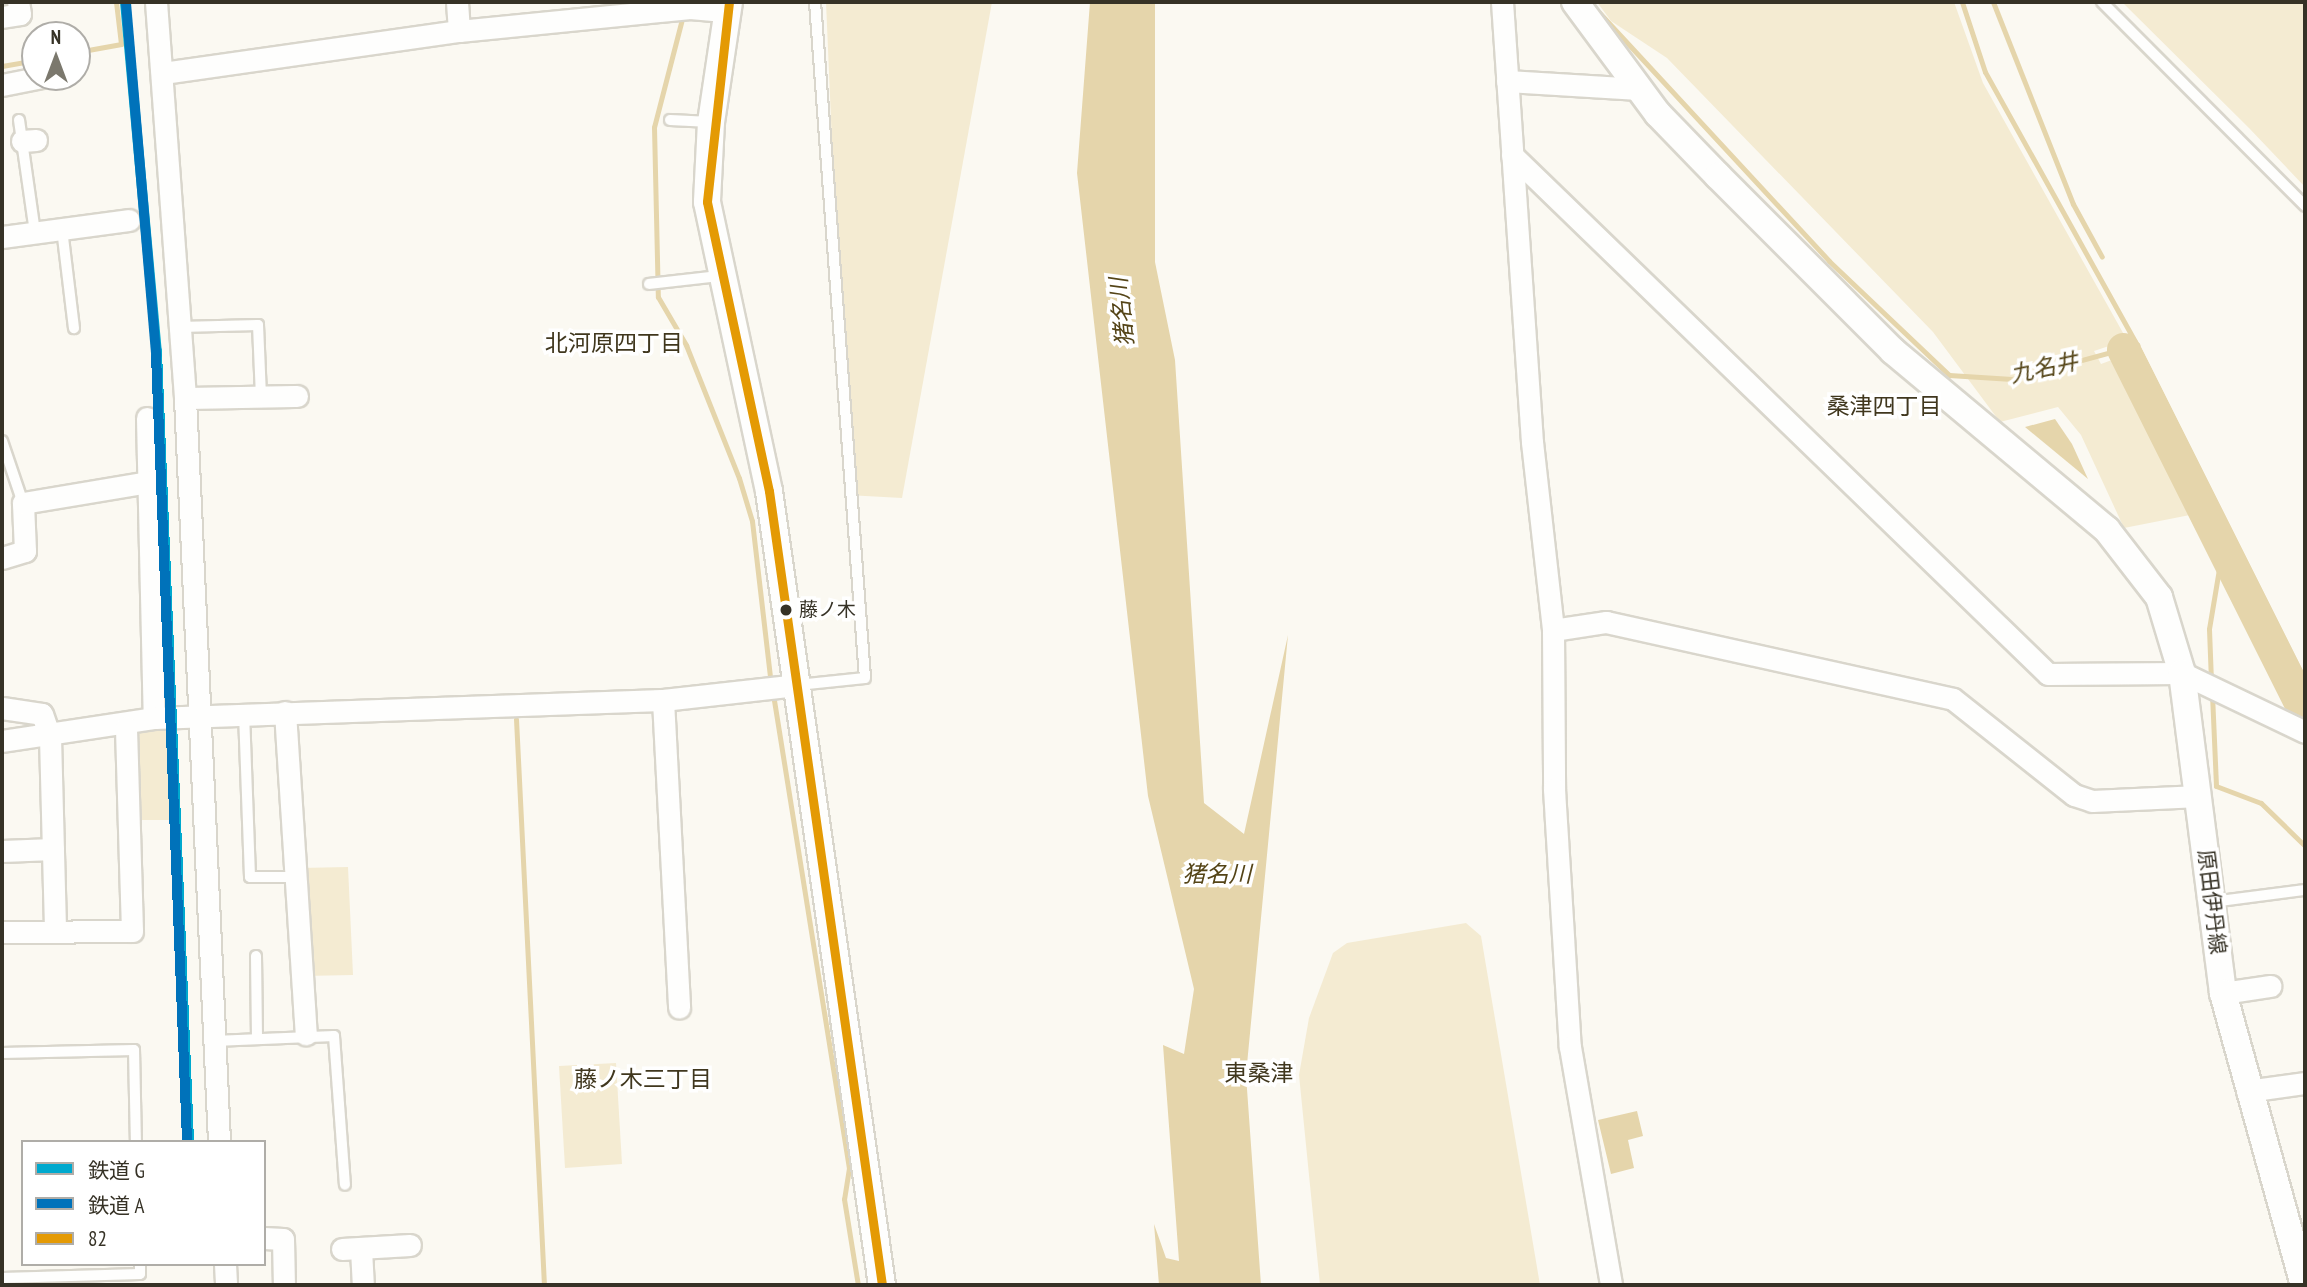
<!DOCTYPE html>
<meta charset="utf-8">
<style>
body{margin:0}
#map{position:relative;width:2307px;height:1287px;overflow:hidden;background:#fbf9f2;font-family:"PT Sans Narrow","Noto Sans JP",sans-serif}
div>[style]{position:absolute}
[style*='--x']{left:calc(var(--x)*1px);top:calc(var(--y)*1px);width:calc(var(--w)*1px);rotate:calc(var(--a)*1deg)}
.green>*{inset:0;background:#f4ebd2}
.water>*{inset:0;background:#e5d5ab}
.stream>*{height:5px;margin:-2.5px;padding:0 2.5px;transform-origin:2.5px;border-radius:2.5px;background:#e5d5ab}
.river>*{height:33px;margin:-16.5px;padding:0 16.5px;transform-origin:16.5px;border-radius:16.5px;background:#e5d5ab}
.roads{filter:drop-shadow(2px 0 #d9d6cc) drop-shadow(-2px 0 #d9d6cc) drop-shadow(0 2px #d9d6cc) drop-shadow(0 -2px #d9d6cc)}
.service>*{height:10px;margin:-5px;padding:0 5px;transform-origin:5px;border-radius:5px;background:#fefefd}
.minor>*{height:21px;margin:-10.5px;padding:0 10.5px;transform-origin:10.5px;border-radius:10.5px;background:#fefefd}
.tertiary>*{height:26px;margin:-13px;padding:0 13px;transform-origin:13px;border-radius:13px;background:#fefefd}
.bus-1>*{height:9px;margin:-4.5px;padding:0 4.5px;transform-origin:4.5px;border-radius:4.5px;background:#e49a04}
.rail-1>*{height:10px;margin:-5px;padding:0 5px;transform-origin:5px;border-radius:5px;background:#00a9ce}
.rail-2>*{height:10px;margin:-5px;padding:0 5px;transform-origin:5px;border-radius:5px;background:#0072ba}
.dots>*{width:19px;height:19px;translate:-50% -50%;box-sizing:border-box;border:4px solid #fff;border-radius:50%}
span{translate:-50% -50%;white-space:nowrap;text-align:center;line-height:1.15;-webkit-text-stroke:7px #fff;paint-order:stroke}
.bus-label{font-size:19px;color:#363226}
.left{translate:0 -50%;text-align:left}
.street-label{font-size:21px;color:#363226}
.water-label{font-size:23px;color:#544417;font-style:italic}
.neighbourhood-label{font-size:23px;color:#40371e}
.frame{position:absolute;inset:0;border:4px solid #363226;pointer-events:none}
.legend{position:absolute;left:21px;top:1140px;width:245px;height:126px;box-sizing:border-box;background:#fff;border:2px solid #afada8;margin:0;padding:9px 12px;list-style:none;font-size:21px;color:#363226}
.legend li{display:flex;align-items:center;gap:14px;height:35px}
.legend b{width:35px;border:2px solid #afada8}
.north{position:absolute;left:21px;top:21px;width:70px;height:70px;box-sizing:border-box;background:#fff;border:2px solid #afada8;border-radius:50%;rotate:0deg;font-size:19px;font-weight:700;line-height:28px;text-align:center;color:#363226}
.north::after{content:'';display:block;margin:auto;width:24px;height:32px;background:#7b786d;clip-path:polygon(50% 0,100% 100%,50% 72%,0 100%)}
</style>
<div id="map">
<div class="green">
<i style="clip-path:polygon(826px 2px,992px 2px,902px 498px,847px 495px)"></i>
<i style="clip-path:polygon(1597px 2px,1954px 2px,1983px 83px,2127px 340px,2094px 351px,2101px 364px,2120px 357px,2195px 514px,2124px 528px,2081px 435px,2058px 407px,2000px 422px,1933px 332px,1667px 58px,1611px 21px)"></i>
<i style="clip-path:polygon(2122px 2px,2305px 2px,2305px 187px,2249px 128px)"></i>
<i style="clip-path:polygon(168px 728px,170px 820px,136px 820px,133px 731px)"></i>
<i style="clip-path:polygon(348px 867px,353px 975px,304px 976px,300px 868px)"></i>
<i style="clip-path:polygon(1466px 923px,1481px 936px,1540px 1285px,1320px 1285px,1299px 1075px,1309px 1018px,1333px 953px,1347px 943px)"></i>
<i style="clip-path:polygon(616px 1063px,622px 1164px,565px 1168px,559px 1066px)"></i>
</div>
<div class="water">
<i style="clip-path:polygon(1090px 2px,1155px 2px,1155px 262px,1175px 360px,1204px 803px,1244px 834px,1288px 635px,1246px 1075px,1261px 1285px,1159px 1285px,1154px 1224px,1166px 1258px,1179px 1261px,1163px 1045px,1184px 1054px,1194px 989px,1148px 796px,1077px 173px)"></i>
<i style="clip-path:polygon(2055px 419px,2072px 444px,2088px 479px,2025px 427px)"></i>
<i style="clip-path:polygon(1637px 1111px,1643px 1136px,1628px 1140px,1634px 1168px,1611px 1174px,1598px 1120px)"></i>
</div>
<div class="stream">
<i style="--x:1993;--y:2;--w:217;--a:68.4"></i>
<i style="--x:2073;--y:204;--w:60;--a:61.3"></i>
<i style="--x:1594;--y:7;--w:346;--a:47.2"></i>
<i style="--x:1829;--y:261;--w:166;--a:43.5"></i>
<i style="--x:1949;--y:375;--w:63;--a:3.6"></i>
<i style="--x:2012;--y:379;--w:130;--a:-15.2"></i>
<i style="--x:2137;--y:345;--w:312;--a:-119.1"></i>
<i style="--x:1985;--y:72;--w:74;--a:-108.2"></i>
<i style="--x:683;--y:15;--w:116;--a:104.5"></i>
<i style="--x:654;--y:127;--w:170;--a:88.7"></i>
<i style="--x:658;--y:297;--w:56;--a:59.7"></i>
<i style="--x:686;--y:345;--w:143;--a:68.3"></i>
<i style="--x:739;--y:478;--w:45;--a:73.2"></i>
<i style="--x:752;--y:521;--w:164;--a:83.4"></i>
<i style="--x:77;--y:52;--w:45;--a:-10.3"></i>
<i style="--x:121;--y:44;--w:42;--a:-96.8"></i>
<i style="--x:2;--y:66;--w:34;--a:-10"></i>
<i style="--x:2137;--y:345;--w:375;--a:63.4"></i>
<i style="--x:2182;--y:474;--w:8;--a:113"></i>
<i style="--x:2179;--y:481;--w:92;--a:63.4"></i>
<i style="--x:2220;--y:563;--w:67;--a:99.5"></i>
<i style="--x:2209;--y:629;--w:52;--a:87.8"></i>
<i style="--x:773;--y:694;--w:480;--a:80.9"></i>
<i style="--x:849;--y:1168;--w:31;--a:99"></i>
<i style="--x:844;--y:1199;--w:87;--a:80.8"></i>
<i style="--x:2212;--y:694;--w:92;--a:87.5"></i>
<i style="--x:2216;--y:786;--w:48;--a:20.7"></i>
<i style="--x:2261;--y:803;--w:62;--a:44.3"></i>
<i style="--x:516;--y:719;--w:567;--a:87.17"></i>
</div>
<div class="river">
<i style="--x:2123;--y:349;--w:406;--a:63.4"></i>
</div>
<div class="roads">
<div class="service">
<i style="--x:2102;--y:2;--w:288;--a:45.1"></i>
<i style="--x:19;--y:120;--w:114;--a:81.9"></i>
<i style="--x:670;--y:120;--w:41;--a:2.8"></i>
<i style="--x:62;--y:229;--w:100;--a:83.1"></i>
<i style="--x:649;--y:284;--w:70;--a:-6.5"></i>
<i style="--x:180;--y:327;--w:78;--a:-1.5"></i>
<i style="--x:258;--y:325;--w:72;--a:87.6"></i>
<i style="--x:2;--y:441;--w:65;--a:71.3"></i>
<i style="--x:798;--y:685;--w:67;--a:-6"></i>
<i style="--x:865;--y:678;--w:678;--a:-94.23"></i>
<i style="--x:244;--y:713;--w:164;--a:87.9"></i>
<i style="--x:250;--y:877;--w:45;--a:0"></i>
<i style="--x:2212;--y:902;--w:94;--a:-7.4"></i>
<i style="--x:256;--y:956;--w:83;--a:89.3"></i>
<i style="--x:214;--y:1041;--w:120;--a:-2.4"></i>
<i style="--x:334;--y:1036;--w:149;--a:85.8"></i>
<i style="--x:2;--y:1053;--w:132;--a:-1.3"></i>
<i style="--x:134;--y:1050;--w:92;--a:88.8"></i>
<i style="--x:2;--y:1278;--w:138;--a:-1.7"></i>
<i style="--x:140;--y:1274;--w:10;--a:-90"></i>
</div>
<div class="minor">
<i style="--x:156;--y:2;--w:397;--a:85.8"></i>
<i style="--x:185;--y:398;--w:745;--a:87.38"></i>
<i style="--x:457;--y:2;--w:29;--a:86"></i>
<i style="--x:1502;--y:2;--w:441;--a:86.1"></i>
<i style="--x:1532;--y:442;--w:189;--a:83.6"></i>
<i style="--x:1553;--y:630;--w:159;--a:89.6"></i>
<i style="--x:1554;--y:789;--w:258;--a:86.5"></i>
<i style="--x:1570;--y:1047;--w:242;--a:80.2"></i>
<i style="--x:2;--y:17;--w:18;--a:-9"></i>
<i style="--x:20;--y:14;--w:12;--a:-99"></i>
<i style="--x:163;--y:73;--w:299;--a:-8.1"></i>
<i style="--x:459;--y:31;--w:232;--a:-5.7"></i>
<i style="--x:690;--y:8;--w:37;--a:5"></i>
<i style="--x:1507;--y:81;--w:132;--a:3.5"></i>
<i style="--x:2;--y:85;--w:41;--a:-11.3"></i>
<i style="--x:22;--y:141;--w:14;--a:-4"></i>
<i style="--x:1512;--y:155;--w:746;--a:44.08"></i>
<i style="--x:2048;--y:674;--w:134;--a:-0.4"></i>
<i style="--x:2182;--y:673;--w:136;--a:25.6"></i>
<i style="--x:2;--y:237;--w:128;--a:-7.6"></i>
<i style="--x:185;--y:398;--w:112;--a:-1"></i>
<i style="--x:147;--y:418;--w:300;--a:88.7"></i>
<i style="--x:2;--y:558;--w:24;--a:-17"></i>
<i style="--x:25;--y:551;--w:48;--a:-92.4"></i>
<i style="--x:23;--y:503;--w:128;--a:-9.5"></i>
<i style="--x:1553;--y:630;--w:54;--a:-8.6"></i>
<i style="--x:1606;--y:622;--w:355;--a:12.5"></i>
<i style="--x:1953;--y:699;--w:154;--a:38.4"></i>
<i style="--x:2074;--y:795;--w:19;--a:18"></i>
<i style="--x:2092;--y:801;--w:107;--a:-2.7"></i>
<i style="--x:663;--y:700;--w:308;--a:87"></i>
<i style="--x:2;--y:708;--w:40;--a:8.5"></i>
<i style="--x:42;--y:714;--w:24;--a:71"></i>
<i style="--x:50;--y:737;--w:193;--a:88.5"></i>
<i style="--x:285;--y:712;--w:323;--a:86.3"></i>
<i style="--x:2;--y:741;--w:154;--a:-8.6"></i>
<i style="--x:154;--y:718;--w:509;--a:-2.03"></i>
<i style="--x:663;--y:700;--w:134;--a:-6.4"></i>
<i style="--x:2;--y:851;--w:51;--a:-2.2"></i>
<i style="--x:2;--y:932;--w:130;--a:-0.4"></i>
<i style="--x:132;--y:931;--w:204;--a:-91.7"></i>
<i style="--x:2223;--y:993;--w:48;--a:-8.5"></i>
<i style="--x:2247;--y:1091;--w:59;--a:-7.9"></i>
<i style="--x:264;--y:1238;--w:19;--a:3"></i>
<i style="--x:283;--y:1239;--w:46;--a:88.8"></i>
<i style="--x:342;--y:1249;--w:68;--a:-3.4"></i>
<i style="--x:361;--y:1249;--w:36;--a:87"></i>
<i style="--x:225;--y:1264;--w:21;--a:87"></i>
</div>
<div class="tertiary">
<i style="--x:729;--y:2;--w:121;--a:98.5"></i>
<i style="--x:711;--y:122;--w:80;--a:92.9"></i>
<i style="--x:707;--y:202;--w:296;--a:77.9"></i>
<i style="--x:769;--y:491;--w:802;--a:81.9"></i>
<i style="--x:1575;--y:2;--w:139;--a:53.5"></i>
<i style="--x:1658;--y:114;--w:86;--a:45.9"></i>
<i style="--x:1718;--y:176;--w:247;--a:45"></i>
<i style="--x:1893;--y:351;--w:279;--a:39.9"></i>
<i style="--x:2107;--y:530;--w:85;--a:52.2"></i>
<i style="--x:2159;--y:597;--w:79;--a:73.2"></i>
<i style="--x:2182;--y:673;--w:323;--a:82.7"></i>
<i style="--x:2223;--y:993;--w:303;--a:74.5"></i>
</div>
</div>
<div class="bus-1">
<i style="--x:729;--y:2;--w:201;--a:96.3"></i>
<i style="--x:707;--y:202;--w:296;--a:77.9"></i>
<i style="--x:769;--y:491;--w:802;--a:81.9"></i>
</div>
<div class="rail-1">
<i style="--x:125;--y:2;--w:350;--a:84.8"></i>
<i style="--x:157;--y:351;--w:792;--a:87.68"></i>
</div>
<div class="rail-2">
<i style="--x:126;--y:3;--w:353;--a:85.1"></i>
<i style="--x:156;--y:355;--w:788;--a:87.74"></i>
</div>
<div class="dots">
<i style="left:786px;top:610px;background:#363226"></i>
</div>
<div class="bus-label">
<span class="left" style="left:799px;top:610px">藤ノ木</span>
</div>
<div class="street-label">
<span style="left:2212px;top:902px;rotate:83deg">原田伊丹線</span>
</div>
<div class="water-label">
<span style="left:1122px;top:312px;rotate:-96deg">猪名川</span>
<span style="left:2044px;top:368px;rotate:-12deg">九名井</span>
<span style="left:1217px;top:874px">猪名川</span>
</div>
<div class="neighbourhood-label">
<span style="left:614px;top:343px">北河原四丁目</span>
<span style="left:1884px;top:406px">桑津四丁目</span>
<span style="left:1259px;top:1073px">東桑津</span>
<span style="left:643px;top:1079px">藤ノ木三丁目</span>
</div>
<div class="frame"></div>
<ul class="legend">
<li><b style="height:9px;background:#00a9ce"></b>鉄道 G</li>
<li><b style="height:9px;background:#0072ba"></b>鉄道 A</li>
<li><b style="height:9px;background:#e49a04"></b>82</li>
</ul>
<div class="north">N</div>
</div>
